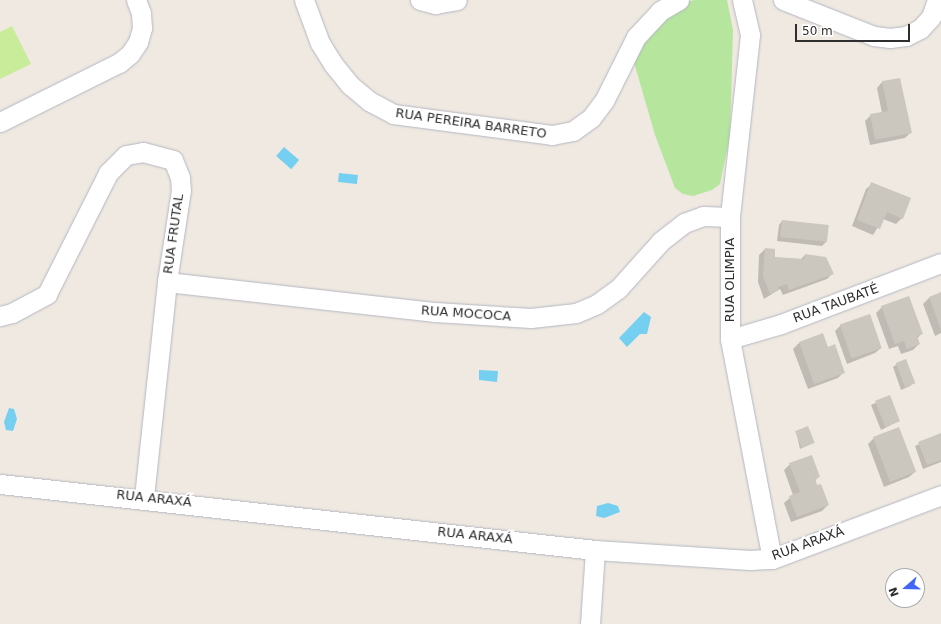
<!DOCTYPE html>
<meta charset="utf-8">
<style>
body{margin:0}
#map{position:relative;width:941px;height:624px;overflow:hidden;background:#efe9e1;font-family:"DejaVu Sans",sans-serif}
div>[style]{position:absolute}
[style*='--x']{left:calc(var(--x)*1px);top:calc(var(--y)*1px);width:calc(var(--w)*1px);rotate:calc(var(--a)*1deg)}
.green>*{inset:0;background:#b6e59e}
.pitch>*{inset:0;background:#c9ec9a}
.water>*{inset:0;background:#75cff0;transform-origin:0 0}
.shadow>*{inset:0;background:#0003}
.building>*{inset:0;background:#cbc7bf;transform-origin:0 0}
.roads{filter:drop-shadow(0 0 1px #b4b7c1) drop-shadow(0 0 1px #b4b7c1)}
.minor>*{height:19px;margin:-9.5px;padding:0 9.5px;transform-origin:9.5px;border-radius:9.5px;background:#fff}
span{translate:-50% -50%;white-space:nowrap;text-align:center;line-height:1.15;-webkit-text-stroke:4px #fff;paint-order:stroke}
.street-label{font-size:13px;color:#2e2e2e}
.north{position:absolute;left:885px;top:568px;width:40px;height:40px;box-sizing:border-box;background:#fff;border:1px solid #ababab;border-radius:50%;rotate:250deg;font-size:11px;font-weight:700;line-height:16px;text-align:center;color:#2e2e2e}
.north::after{content:'';display:block;margin:auto;width:14px;height:18px;background:#4264fb;clip-path:polygon(50% 0,100% 100%,50% 72%,0 100%)}
.scale{position:absolute;left:795px;top:24px;width:115px;height:18px;box-sizing:border-box;border:2px solid #2e2e2e;border-top:0;padding-left:5px;font-size:12px;line-height:14px;white-space:nowrap;color:#2e2e2e;-webkit-text-stroke:3px #fff;paint-order:stroke}
</style>
<div id="map">
<div class="green">
<i style="clip-path:polygon(694px 0,727px 0,733px 30px,730px 137px,722px 174px,720px 184px,712px 190px,693px 196px,683px 194px,675px 188px,655px 135px,633px 59px,648px 30px,685px 3px)"></i>
</div>
<div class="pitch">
<i style="clip-path:polygon(12px 26px,31px 64px,0 79px,0 32px)"></i>
</div>
<div class="water">
<i style="left:284px;top:147px;width:20px;height:12px;rotate:41deg"></i>
<i style="left:339px;top:173px;width:19px;height:9px;rotate:6deg"></i>
<i style="clip-path:polygon(644px 312px,651px 317px,647px 334px,640px 334px,627px 347px,619px 338px)"></i>
<i style="clip-path:polygon(479px 370px,498px 371px,497px 382px,479px 380px)"></i>
<i style="clip-path:polygon(9px 408px,14px 409px,17px 419px,13px 431px,6px 430px,4px 422px)"></i>
<i style="clip-path:polygon(608px 503px,618px 506px,620px 512px,604px 518px,596px 516px,597px 506px)"></i>
</div>
<div class="shadow">
<i style="clip-path:polygon(882px 82px,911px 132px,905px 138px,870px 145px,865px 121px,871px 115px,882px 113px,877px 88px)"></i>
<i style="clip-path:polygon(872px 184px,902px 218px,896px 224px,883px 219px,873px 235px,852px 226px,866px 189px)"></i>
<i style="clip-path:polygon(782px 221px,828px 226px,826px 242px,822px 246px,777px 241px,779px 225px)"></i>
<i style="clip-path:polygon(765px 249px,774px 258px,801px 259px,805px 255px,833px 273px,827px 279px,783px 295px,780px 289px,764px 299px,758px 282px,759px 255px)"></i>
<i style="clip-path:polygon(941px 293px,941px 333px,935px 336px,923px 304px,929px 298px)"></i>
<i style="clip-path:polygon(882px 307px,922px 333px,917px 339px,919px 344px,913px 350px,901px 354px,898px 346px,889px 349px,876px 313px)"></i>
<i style="clip-path:polygon(841px 325px,881px 348px,875px 353px,847px 364px,835px 331px)"></i>
<i style="clip-path:polygon(799px 343px,827px 348px,844px 372px,838px 378px,808px 389px,793px 349px)"></i>
<i style="clip-path:polygon(897px 364px,914px 382px,910px 386px,901px 390px,893px 367px)"></i>
<i style="clip-path:polygon(890px 396px,899px 421px,881px 430px,871px 405px)"></i>
<i style="clip-path:polygon(796px 431px,813px 443px,800px 449px)"></i>
<i style="clip-path:polygon(941px 434px,941px 462px,923px 469px,915px 446px)"></i>
<i style="clip-path:polygon(874px 438px,915px 472px,909px 477px,884px 487px,868px 444px)"></i>
<i style="clip-path:polygon(790px 464px,819px 476px,815px 481px,828px 505px,822px 511px,791px 522px,784px 503px,793px 495px,784px 470px)"></i>
</div>
<div class="building">
<i style="clip-path:polygon(900px 78px,912px 133px,875px 140px,870px 114px,888px 111px,882px 81px)"></i>
<i style="clip-path:polygon(871px 182px,911px 198px,903px 219px,887px 212px,880px 229px,857px 220px)"></i>
<i style="left:782px;top:220px;width:47px;height:17px;rotate:6deg"></i>
<i style="clip-path:polygon(765px 248px,775px 249px,775px 257px,804px 259px,805px 254px,826px 257px,834px 274px,789px 290px,787px 284px,778px 287px,779px 290px,770px 294px,763px 276px)"></i>
<i style="clip-path:polygon(941px 292px,941px 330px,929px 297px)"></i>
<i style="clip-path:polygon(909px 296px,923px 334px,917px 336px,920px 344px,907px 349px,904px 341px,895px 344px,881px 306px)"></i>
<i style="left:870px;top:314px;width:36px;height:32px;rotate:71deg"></i>
<i style="clip-path:polygon(823px 333px,828px 347px,835px 344px,845px 373px,814px 384px,799px 342px)"></i>
<i style="left:906px;top:359px;width:26px;height:11px;rotate:69deg"></i>
<i style="left:890px;top:395px;width:28px;height:16px;rotate:69deg"></i>
<i style="left:808px;top:426px;width:18px;height:14px;rotate:68deg"></i>
<i style="left:899px;top:427px;width:48px;height:28px;rotate:69deg"></i>
<i style="clip-path:polygon(941px 433px,941px 460px,927px 465px,918px 442px)"></i>
<i style="clip-path:polygon(812px 455px,820px 477px,815px 479px,817px 485px,821px 484px,829px 505px,797px 517px,789px 496px,800px 492px,789px 463px)"></i>
</div>
<div class="roads">
<div class="minor">
<i style="--x:304;--y:0;--w:46;--a:69.6"></i>
<i style="--x:320;--y:43;--w:25;--a:58"></i>
<i style="--x:333;--y:64;--w:27;--a:51"></i>
<i style="--x:350;--y:85;--w:25;--a:40"></i>
<i style="--x:369;--y:101;--w:27;--a:28"></i>
<i style="--x:393;--y:114;--w:160;--a:7.5"></i>
<i style="--x:552;--y:135;--w:21;--a:-11"></i>
<i style="--x:573;--y:131;--w:22;--a:-36"></i>
<i style="--x:591;--y:118;--w:21;--a:-53"></i>
<i style="--x:604;--y:101;--w:72;--a:-63.4"></i>
<i style="--x:636;--y:37;--w:35;--a:-47"></i>
<i style="--x:660;--y:11;--w:22;--a:-30"></i>
<i style="--x:420;--y:0;--w:16;--a:15"></i>
<i style="--x:435;--y:4;--w:22;--a:-10"></i>
<i style="--x:742;--y:0;--w:36;--a:77"></i>
<i style="--x:750;--y:35;--w:183;--a:96.3"></i>
<i style="--x:730;--y:217;--w:122;--a:90"></i>
<i style="--x:730;--y:339;--w:224;--a:79.2"></i>
<i style="--x:783;--y:0;--w:98;--a:21.6"></i>
<i style="--x:874;--y:36;--w:16;--a:7"></i>
<i style="--x:890;--y:38;--w:16;--a:-7"></i>
<i style="--x:906;--y:36;--w:16;--a:-27"></i>
<i style="--x:920;--y:29;--w:16;--a:-47"></i>
<i style="--x:931;--y:17;--w:18;--a:-71"></i>
<i style="--x:0;--y:122;--w:133;--a:-26.4"></i>
<i style="--x:119;--y:63;--w:14;--a:-39"></i>
<i style="--x:130;--y:54;--w:14;--a:-56"></i>
<i style="--x:138;--y:42;--w:15;--a:-74"></i>
<i style="--x:142;--y:28;--w:15;--a:-94"></i>
<i style="--x:141;--y:13;--w:14;--a:-111"></i>
<i style="--x:167;--y:282;--w:270;--a:6.4"></i>
<i style="--x:435;--y:312;--w:96;--a:3.6"></i>
<i style="--x:531;--y:318;--w:45;--a:-6.3"></i>
<i style="--x:576;--y:313;--w:23;--a:-23"></i>
<i style="--x:597;--y:304;--w:26;--a:-36"></i>
<i style="--x:618;--y:289;--w:64;--a:-48.1"></i>
<i style="--x:661;--y:241;--w:29;--a:-38"></i>
<i style="--x:684;--y:223;--w:20;--a:-20"></i>
<i style="--x:703;--y:216;--w:27;--a:2"></i>
<i style="--x:0;--y:316;--w:12;--a:-14"></i>
<i style="--x:12;--y:313;--w:40;--a:-28"></i>
<i style="--x:47;--y:294;--w:136;--a:-63.2"></i>
<i style="--x:108;--y:173;--w:25;--a:-45"></i>
<i style="--x:126;--y:155;--w:17;--a:-10"></i>
<i style="--x:143;--y:152;--w:31;--a:15"></i>
<i style="--x:173;--y:160;--w:18;--a:68"></i>
<i style="--x:180;--y:177;--w:13;--a:86"></i>
<i style="--x:181;--y:190;--w:93;--a:98.7"></i>
<i style="--x:167;--y:282;--w:217;--a:96.1"></i>
<i style="--x:730;--y:339;--w:53;--a:-16.4"></i>
<i style="--x:781;--y:324;--w:171;--a:-20.9"></i>
<i style="--x:0;--y:484;--w:599;--a:6.33"></i>
<i style="--x:595;--y:550;--w:155;--a:3.7"></i>
<i style="--x:750;--y:560;--w:22;--a:-3"></i>
<i style="--x:772;--y:559;--w:181;--a:-20.7"></i>
<i style="--x:590;--y:624;--w:74;--a:-86.1"></i>
</div>
</div>
<div class="street-label">
<span style="left:471px;top:124px;rotate:8deg">RUA PEREIRA BARRETO</span>
<span style="left:174px;top:234px;rotate:-82deg">RUA FRUTAL</span>
<span style="left:730px;top:280px;rotate:-90deg">RUA OLIMPIA</span>
<span style="left:836px;top:304px;rotate:-20deg">RUA TAUBATÉ</span>
<span style="left:466px;top:314px;rotate:4deg">RUA MOCOCA</span>
<span style="left:154px;top:499px;rotate:6deg">RUA ARAXÁ</span>
<span style="left:475px;top:536px;rotate:6deg">RUA ARAXÁ</span>
<span style="left:808px;top:544px;rotate:-20deg">RUA ARAXÁ</span>
</div>
<div class="north">N</div>
<div class="scale">50 m</div>
</div>
